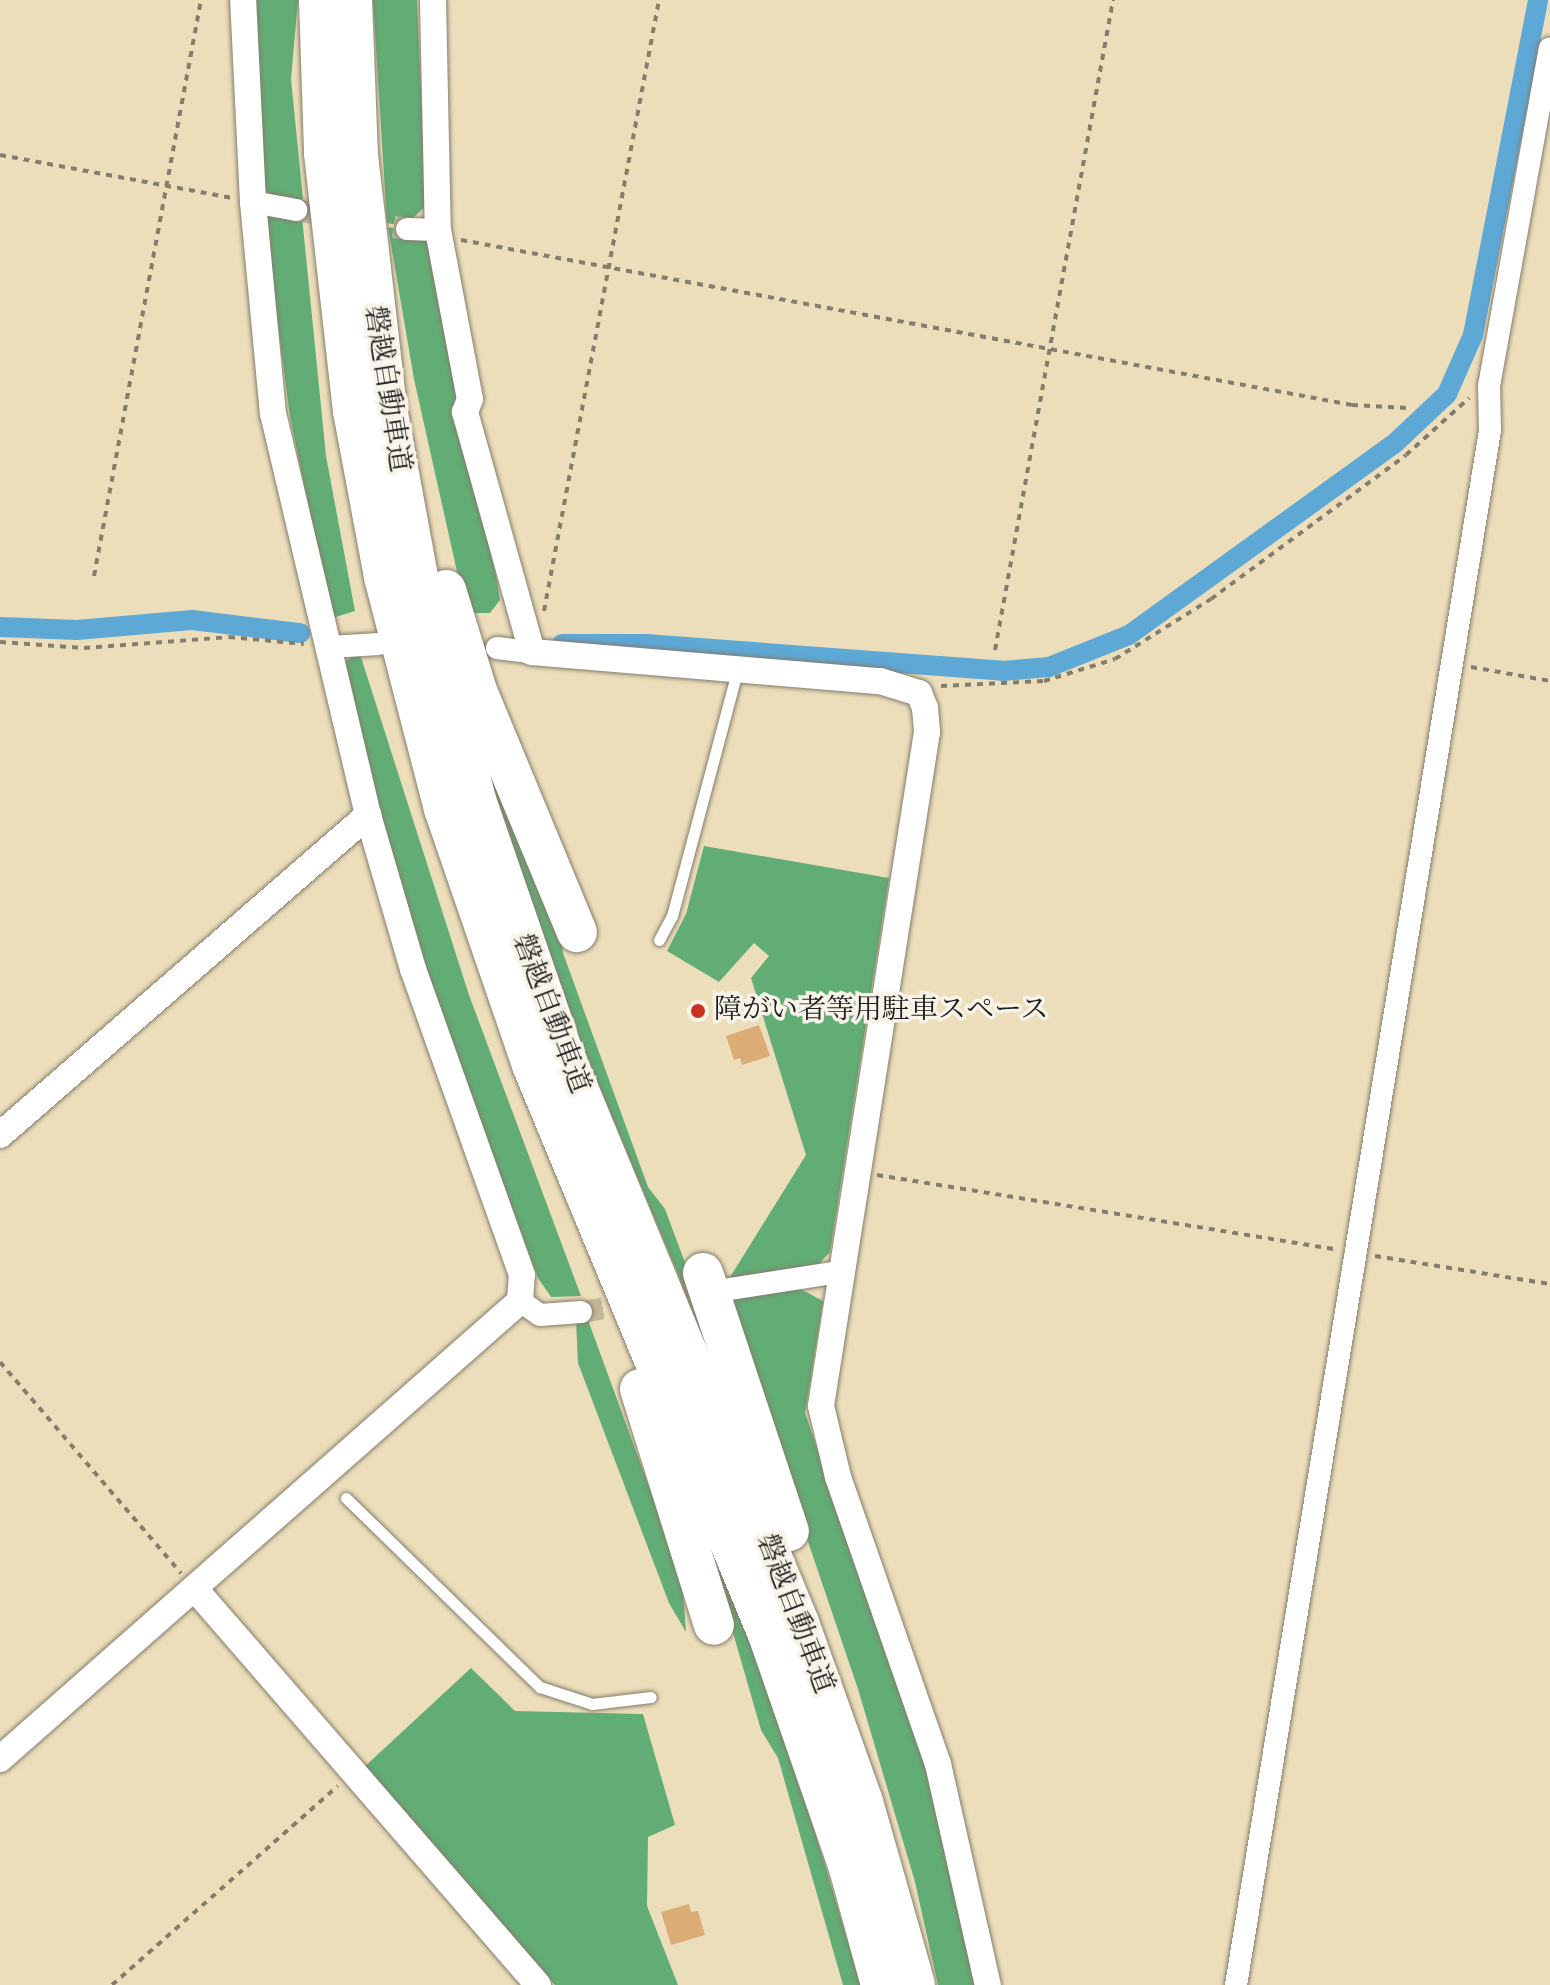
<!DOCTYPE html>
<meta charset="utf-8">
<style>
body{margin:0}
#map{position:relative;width:1550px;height:1985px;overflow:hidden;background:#eddebb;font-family:"Sorts Mill Goudy","Noto Serif JP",serif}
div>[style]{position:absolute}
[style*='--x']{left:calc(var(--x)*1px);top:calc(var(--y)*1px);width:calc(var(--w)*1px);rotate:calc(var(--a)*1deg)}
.forest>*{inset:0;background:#62ad76}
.canal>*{height:20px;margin:-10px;padding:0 10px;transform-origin:10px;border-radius:10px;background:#5ea8d6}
.building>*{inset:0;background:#dcac76}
.minor-tunnel>*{height:22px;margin-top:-11px;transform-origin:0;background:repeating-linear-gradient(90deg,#c3b79b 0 22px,transparent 0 33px)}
.path>*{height:4px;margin-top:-2px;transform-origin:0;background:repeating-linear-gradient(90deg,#847d6c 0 6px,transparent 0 12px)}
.roads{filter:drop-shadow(0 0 2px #847d6c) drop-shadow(0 0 2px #847d6c)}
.service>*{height:11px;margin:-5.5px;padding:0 5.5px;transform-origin:5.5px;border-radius:5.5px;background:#fff}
.minor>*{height:22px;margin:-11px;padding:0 11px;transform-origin:11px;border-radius:11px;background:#fff}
.tertiary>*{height:26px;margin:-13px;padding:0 13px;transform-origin:13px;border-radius:13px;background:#fff}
.motorway>*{height:40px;margin:-20px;padding:0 20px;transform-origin:20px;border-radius:20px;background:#fff}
.dots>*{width:22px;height:22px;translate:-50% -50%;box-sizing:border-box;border:4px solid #f7f3e8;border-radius:50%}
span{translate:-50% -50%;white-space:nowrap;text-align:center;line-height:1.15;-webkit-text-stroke:7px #f7f3e8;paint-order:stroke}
.street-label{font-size:28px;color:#1c1c1c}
.poi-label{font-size:28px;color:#1c1c1c}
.left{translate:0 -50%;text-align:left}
</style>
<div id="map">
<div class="forest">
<i style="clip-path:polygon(253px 0,298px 0,291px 79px,303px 199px,294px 202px,271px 197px,264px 187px)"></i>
<i style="clip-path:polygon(373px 0,417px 0,426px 206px,404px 226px,387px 223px)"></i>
<i style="clip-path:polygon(270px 214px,302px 217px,326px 456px,355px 611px,332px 618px,290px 417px,265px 224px)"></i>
<i style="clip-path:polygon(388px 227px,421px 235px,430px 245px,497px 581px,500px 600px,490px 613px,468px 613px,460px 585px,414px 379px)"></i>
<i style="clip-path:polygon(359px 651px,469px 995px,581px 1296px,551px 1297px,538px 1278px,434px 998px,346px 726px,341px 665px)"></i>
<i style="clip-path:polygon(478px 734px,559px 916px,563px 953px,648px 1187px,665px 1209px,696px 1292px,686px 1293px,586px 1055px,512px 849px)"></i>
<i style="clip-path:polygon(704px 846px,889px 878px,830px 1252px,818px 1265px,727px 1282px,806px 1155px,751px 978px,769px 956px,754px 943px,719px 982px,667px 951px,686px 914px)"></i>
<i style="clip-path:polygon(797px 1287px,823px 1301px,805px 1413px,931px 1784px,978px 1985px,938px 1985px,915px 1882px,858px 1689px,726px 1300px)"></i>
<i style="clip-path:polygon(588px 1320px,682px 1577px,686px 1632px,669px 1603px,578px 1363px,576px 1321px)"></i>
<i style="clip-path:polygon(722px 1570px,790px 1749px,861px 1985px,843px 1985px,778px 1758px,761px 1730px,717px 1577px)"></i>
<i style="clip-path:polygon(471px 1668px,515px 1711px,643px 1714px,675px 1825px,648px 1837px,647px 1906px,678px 1985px,555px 1985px,361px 1770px)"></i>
</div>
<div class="canal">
<i style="--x:0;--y:627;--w:77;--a:2.2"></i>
<i style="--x:77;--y:630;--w:115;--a:-5"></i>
<i style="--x:192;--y:620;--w:109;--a:6.9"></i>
<i style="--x:562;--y:644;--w:84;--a:0"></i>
<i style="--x:646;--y:644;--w:358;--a:4.3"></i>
<i style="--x:1003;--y:671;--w:46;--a:-5"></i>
<i style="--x:1049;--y:667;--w:86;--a:-21.8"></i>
<i style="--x:1129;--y:635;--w:327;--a:-35.8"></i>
<i style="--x:1394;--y:444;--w:73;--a:-43.3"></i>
<i style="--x:1447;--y:394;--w:64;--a:-66.2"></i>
<i style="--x:1473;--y:335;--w:341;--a:-79"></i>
</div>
<div class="building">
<i style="clip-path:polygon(759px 1025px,770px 1056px,742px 1065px,740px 1058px,734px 1060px,726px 1036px)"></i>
<i style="clip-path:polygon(689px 1904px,691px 1912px,698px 1911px,705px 1935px,671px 1945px,661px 1912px)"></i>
</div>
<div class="minor-tunnel">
<i style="--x:296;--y:210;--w:113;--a:9.7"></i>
<i style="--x:581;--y:1312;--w:140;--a:-9.1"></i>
</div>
<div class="path">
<i style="--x:0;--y:155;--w:235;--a:10.5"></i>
<i style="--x:461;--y:240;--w:906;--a:10.49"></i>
<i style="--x:1352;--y:405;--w:55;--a:3.1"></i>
<i style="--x:94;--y:576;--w:586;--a:-79.48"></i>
<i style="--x:544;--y:611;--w:622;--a:-79.34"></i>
<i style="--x:0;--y:642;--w:84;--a:4.1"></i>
<i style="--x:84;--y:648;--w:145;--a:-4.3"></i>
<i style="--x:229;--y:637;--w:75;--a:5.3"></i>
<i style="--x:995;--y:650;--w:661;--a:-79.71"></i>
<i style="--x:1471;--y:667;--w:80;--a:10"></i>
<i style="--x:941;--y:686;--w:103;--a:-2.8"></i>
<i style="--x:1044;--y:681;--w:74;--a:-17.2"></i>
<i style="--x:1115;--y:659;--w:113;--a:-32"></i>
<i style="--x:1211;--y:599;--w:242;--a:-36.4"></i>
<i style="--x:1406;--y:455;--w:85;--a:-42.1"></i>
<i style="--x:877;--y:1175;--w:467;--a:9.2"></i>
<i style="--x:1375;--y:1256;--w:177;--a:9.1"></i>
<i style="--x:0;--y:1362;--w:278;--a:49.4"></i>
<i style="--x:112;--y:1985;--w:301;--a:-41.4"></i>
</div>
<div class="roads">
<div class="service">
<i style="--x:659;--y:940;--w:27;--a:-62"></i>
<i style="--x:672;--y:916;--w:253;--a:-75.1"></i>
<i style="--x:346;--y:1498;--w:271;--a:44.3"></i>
<i style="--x:540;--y:1687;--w:55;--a:18.1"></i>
<i style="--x:592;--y:1704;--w:59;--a:-6.8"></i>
</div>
<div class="minor">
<i style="--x:253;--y:202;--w:44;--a:10.5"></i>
<i style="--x:407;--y:229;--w:31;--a:2"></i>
<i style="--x:330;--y:647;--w:49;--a:-3.5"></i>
<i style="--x:497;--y:648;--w:35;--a:7"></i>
<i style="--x:724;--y:1290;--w:116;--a:-8.9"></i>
<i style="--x:520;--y:1301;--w:24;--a:35"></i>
<i style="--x:540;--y:1315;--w:41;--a:-4.2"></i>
<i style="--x:1236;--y:1985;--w:1576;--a:-80.72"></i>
<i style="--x:1490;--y:430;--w:44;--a:-91.3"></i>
<i style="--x:1489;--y:386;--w:343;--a:-79.8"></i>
</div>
<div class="tertiary">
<i style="--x:433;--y:0;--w:230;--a:88.8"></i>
<i style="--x:438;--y:230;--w:172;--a:79.3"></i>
<i style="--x:470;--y:399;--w:14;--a:111"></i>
<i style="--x:465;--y:412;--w:249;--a:74.4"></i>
<i style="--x:532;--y:652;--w:349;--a:4.8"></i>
<i style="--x:880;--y:681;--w:41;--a:17.1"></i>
<i style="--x:919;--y:693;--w:16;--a:68"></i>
<i style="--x:925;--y:708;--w:24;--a:85"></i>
<i style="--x:927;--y:732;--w:682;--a:98.94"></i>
<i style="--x:821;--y:1406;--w:73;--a:76.5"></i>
<i style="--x:838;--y:1477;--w:304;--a:70.8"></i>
<i style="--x:938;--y:1764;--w:227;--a:77.3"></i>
<i style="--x:0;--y:1135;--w:488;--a:-41"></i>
<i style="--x:195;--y:1589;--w:524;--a:49.1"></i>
<i style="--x:0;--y:1759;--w:693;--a:-41.37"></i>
<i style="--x:520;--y:1301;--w:26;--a:-86"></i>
<i style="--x:522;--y:1275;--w:325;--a:-109.6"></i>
<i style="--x:413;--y:969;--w:160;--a:-106.3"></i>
<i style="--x:368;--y:815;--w:412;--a:-103.3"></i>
<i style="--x:273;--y:414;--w:213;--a:-95.4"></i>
<i style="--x:253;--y:202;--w:202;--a:-92.8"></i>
</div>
<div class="motorway">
<i style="--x:319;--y:0;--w:153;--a:88.1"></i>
<i style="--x:324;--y:153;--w:260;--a:83.6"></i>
<i style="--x:353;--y:411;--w:169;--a:79.4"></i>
<i style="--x:384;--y:577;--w:240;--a:75.5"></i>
<i style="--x:444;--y:809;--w:271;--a:71"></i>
<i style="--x:532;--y:1065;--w:619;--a:67.49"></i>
<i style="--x:769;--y:1637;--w:244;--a:70.9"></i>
<i style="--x:849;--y:1868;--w:121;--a:74.7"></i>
<i style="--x:352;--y:0;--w:155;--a:87.8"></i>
<i style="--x:358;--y:155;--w:255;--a:83.5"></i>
<i style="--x:387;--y:408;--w:172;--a:79.6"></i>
<i style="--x:418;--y:577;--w:230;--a:75.4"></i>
<i style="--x:476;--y:800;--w:267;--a:71"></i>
<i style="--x:563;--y:1052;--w:618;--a:67.54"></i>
<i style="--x:799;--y:1623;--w:190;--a:70.3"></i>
<i style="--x:863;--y:1802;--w:190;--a:74.1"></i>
<i style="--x:446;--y:590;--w:106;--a:72.9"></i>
<i style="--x:477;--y:691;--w:261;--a:67.5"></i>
<i style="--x:703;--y:1273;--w:272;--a:71.6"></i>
<i style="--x:640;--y:1389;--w:247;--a:72.6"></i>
</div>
</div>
<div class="dots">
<i style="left:698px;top:1011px;background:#c8321e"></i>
</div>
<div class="street-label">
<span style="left:386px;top:389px;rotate:81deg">磐越自動車道</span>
<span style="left:550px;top:1014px;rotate:69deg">磐越自動車道</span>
<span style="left:794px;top:1614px;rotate:69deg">磐越自動車道</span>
</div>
<div class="poi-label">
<span class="left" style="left:714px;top:1011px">障がい者等用駐車スペース</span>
</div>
</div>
